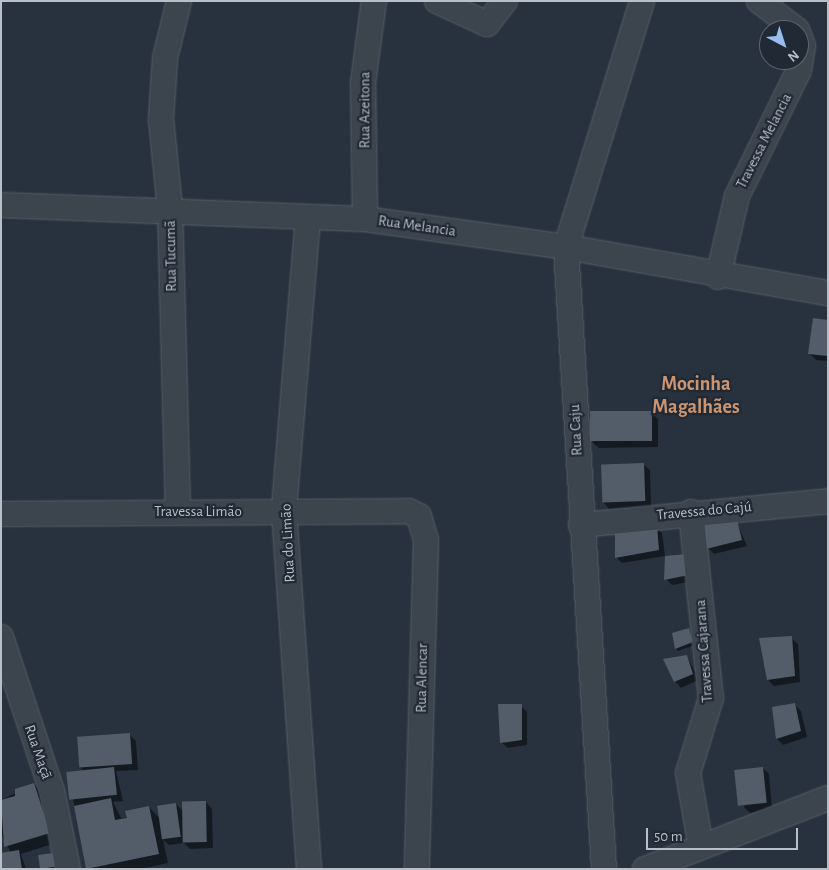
<!DOCTYPE html>
<meta charset="utf-8">
<style>
body{margin:0}
#map{position:relative;width:829px;height:870px;overflow:hidden;background:#28323e;font-family:"Alegreya Sans",sans-serif}
div>[style]{position:absolute}
[style*='--x']{left:calc(var(--x)*1px);top:calc(var(--y)*1px);width:calc(var(--w)*1px);rotate:calc(var(--a)*1deg)}
.shadow>*{inset:0;background:#0007}
.building>*{inset:0;background:#525d69;transform-origin:0 0}
.roads{filter:drop-shadow(0 0 1px #575f69) drop-shadow(0 0 1px #575f69)}
.minor>*{height:24px;margin:-12px;padding:0 12px;transform-origin:12px;border-radius:12px;background:#3c444e}
span{translate:-50% -50%;white-space:nowrap;text-align:center;line-height:1.15;-webkit-text-stroke:4.5px #212934;paint-order:stroke}
.street-label{font-size:15px;color:#b9bfc9}
.district-label{font-size:20px;color:#cb9572;font-weight:700}
.frame{position:absolute;inset:0;border:2px solid #b9bfc9;pointer-events:none}
.north{position:absolute;left:759px;top:20px;width:50px;height:50px;box-sizing:border-box;background:#212934;border:1px solid #5e6570;border-radius:50%;rotate:140deg;font-size:14px;font-weight:700;line-height:20px;text-align:center;color:#b9bfc9}
.north::after{content:'';display:block;margin:auto;width:18px;height:22px;background:#99bdee;clip-path:polygon(50% 0,100% 100%,50% 72%,0 100%)}
.scale{position:absolute;left:646px;top:828px;width:152px;height:22px;box-sizing:border-box;border:2px solid #b9bfc9;border-top:0;padding-left:6px;font-size:15px;line-height:18px;white-space:nowrap;color:#b9bfc9;-webkit-text-stroke:4px #212934;paint-order:stroke}
</style>
<div id="map">
<div class="shadow">
<i style="clip-path:polygon(828px 321px,828px 361px,816px 360px,809px 353px)"></i>
<i style="clip-path:polygon(651px 413px,658px 419px,658px 447px,599px 448px,592px 442px)"></i>
<i style="clip-path:polygon(643px 464px,650px 470px,651px 507px,609px 509px,603px 502px)"></i>
<i style="clip-path:polygon(736px 521px,747px 546px,714px 554px,708px 548px)"></i>
<i style="clip-path:polygon(656px 527px,662px 533px,665px 556px,622px 563px,616px 557px)"></i>
<i style="clip-path:polygon(691px 562px,694px 581px,672px 585px,666px 579px)"></i>
<i style="clip-path:polygon(689px 629px,695px 645px,678px 651px,676px 649px)"></i>
<i style="clip-path:polygon(791px 638px,798px 644px,800px 682px,774px 686px,768px 680px)"></i>
<i style="clip-path:polygon(687px 656px,699px 680px,681px 688px,675px 681px)"></i>
<i style="clip-path:polygon(795px 705px,801px 711px,807px 737px,783px 745px,777px 739px,773px 708px)"></i>
<i style="clip-path:polygon(521px 706px,527px 712px,527px 745px,508px 748px,501px 742px)"></i>
<i style="clip-path:polygon(130px 735px,136px 741px,138px 770px,116px 771px,123px 801px,113px 802px,122px 820px,149px 807px,160px 819px,176px 804px,183px 811px,206px 802px,212px 809px,213px 848px,190px 849px,184px 843px,169px 845px,163px 839px,168px 863px,141px 869px,87px 868px,68px 774px,85px 772px,80px 767px)"></i>
<i style="clip-path:polygon(763px 768px,769px 774px,772px 809px,750px 813px,744px 807px)"></i>
<i style="clip-path:polygon(34px 784px,44px 794px,59px 842px,21px 854px,26px 869px,1px 869px,11px 853px,1px 834px,1px 800px)"></i>
<i style="clip-path:polygon(52px 854px,57px 869px,41px 869px)"></i>
</div>
<div class="building">
<i style="clip-path:polygon(813px 318px,828px 320px,828px 356px,808px 354px)"></i>
<i style="left:652px;top:411px;width:30px;height:62px;rotate:90deg"></i>
<i style="left:644px;top:463px;width:38px;height:43px;rotate:88deg"></i>
<i style="clip-path:polygon(737px 520px,742px 540px,706px 549px,705px 522px)"></i>
<i style="clip-path:polygon(657px 526px,659px 550px,615px 558px,615px 532px)"></i>
<i style="clip-path:polygon(686px 554px,689px 575px,664px 580px,665px 556px)"></i>
<i style="clip-path:polygon(689px 628px,693px 642px,675px 649px,672px 633px)"></i>
<i style="clip-path:polygon(792px 636px,795px 676px,767px 680px,759px 638px)"></i>
<i style="clip-path:polygon(687px 655px,693px 674px,674px 682px,663px 659px)"></i>
<i style="clip-path:polygon(795px 703px,801px 731px,776px 739px,772px 707px)"></i>
<i style="clip-path:polygon(498px 704px,522px 704px,522px 740px,500px 743px)"></i>
<i style="left:130px;top:733px;width:31px;height:53px;rotate:86deg"></i>
<i style="left:114px;top:767px;width:28px;height:48px;rotate:84deg"></i>
<i style="left:763px;top:767px;width:36px;height:29px;rotate:84deg"></i>
<i style="clip-path:polygon(34px 783px,50px 833px,4px 847px,1px 800px,15px 796px,15px 789px)"></i>
<i style="clip-path:polygon(111px 798px,115px 820px,127px 818px,125px 811px,149px 806px,159px 854px,86px 869px,74px 806px)"></i>
<i style="left:206px;top:801px;width:41px;height:24px;rotate:89deg"></i>
<i style="left:176px;top:803px;width:34px;height:19px;rotate:82deg"></i>
<i style="clip-path:polygon(19px 850px,22px 869px,1px 869px,1px 853px)"></i>
<i style="left:53px;top:853px;width:14px;height:15px;rotate:82deg"></i>
</div>
<div class="roads">
<div class="minor">
<i style="--x:437;--y:1;--w:55;--a:24.7"></i>
<i style="--x:487;--y:24;--w:29;--a:-52"></i>
<i style="--x:759;--y:1;--w:48;--a:37.3"></i>
<i style="--x:1;--y:205;--w:364;--a:2.2"></i>
<i style="--x:365;--y:219;--w:203;--a:7.9"></i>
<i style="--x:566;--y:247;--w:266;--a:10"></i>
<i style="--x:308;--y:217;--w:295;--a:94.7"></i>
<i style="--x:284;--y:511;--w:359;--a:86"></i>
<i style="--x:365;--y:219;--w:136;--a:-90.8"></i>
<i style="--x:363;--y:83;--w:83;--a:-82.4"></i>
<i style="--x:718;--y:277;--w:83;--a:-76.8"></i>
<i style="--x:737;--y:196;--w:140;--a:-63.8"></i>
<i style="--x:799;--y:70;--w:24;--a:-81"></i>
<i style="--x:803;--y:46;--w:12;--a:-110"></i>
<i style="--x:178;--y:512;--w:303;--a:-91.5"></i>
<i style="--x:170;--y:209;--w:90;--a:-95.7"></i>
<i style="--x:161;--y:119;--w:61;--a:-86.2"></i>
<i style="--x:165;--y:58;--w:59;--a:-76.2"></i>
<i style="--x:691;--y:512;--w:187;--a:83.9"></i>
<i style="--x:711;--y:698;--w:78;--a:107"></i>
<i style="--x:688;--y:773;--w:75;--a:80"></i>
<i style="--x:1;--y:514;--w:408;--a:-0.4"></i>
<i style="--x:409;--y:511;--w:11;--a:27"></i>
<i style="--x:419;--y:516;--w:25;--a:74"></i>
<i style="--x:426;--y:540;--w:329;--a:91.6"></i>
<i style="--x:581;--y:525;--w:248;--a:-5.5"></i>
<i style="--x:1;--y:637;--w:162;--a:71.7"></i>
<i style="--x:52;--y:791;--w:80;--a:78.4"></i>
<i style="--x:604;--y:869;--w:623;--a:-93.5"></i>
<i style="--x:566;--y:247;--w:257;--a:-72.8"></i>
<i style="--x:645;--y:869;--w:196;--a:-21.2"></i>
</div>
</div>
<div class="street-label">
<span style="left:365px;top:110px;rotate:-90deg">Rua Azeitona</span>
<span style="left:764px;top:141px;rotate:-63deg">Travessa Melancia</span>
<span style="left:417px;top:226px;rotate:8deg">Rua Melancia</span>
<span style="left:171px;top:256px;rotate:-91deg">Rua Tucumã</span>
<span style="left:576px;top:430px;rotate:-93deg">Rua Caju</span>
<span style="left:704px;top:511px;rotate:-5deg">Travessa do Cajú</span>
<span style="left:198px;top:512px">Travessa Limão</span>
<span style="left:288px;top:543px;rotate:-93deg">Rua do Limão</span>
<span style="left:704px;top:651px;rotate:-94deg">Travessa Cajarana</span>
<span style="left:422px;top:678px;rotate:-89deg">Rua Alencar</span>
<span style="left:38px;top:752px;rotate:71deg">Rua Maçã</span>
</div>
<div class="district-label">
<span style="left:696px;top:396px">Mocinha<br>Magalhães</span>
</div>
<div class="frame"></div>
<div class="north">N</div>
<div class="scale">50 m</div>
</div>
